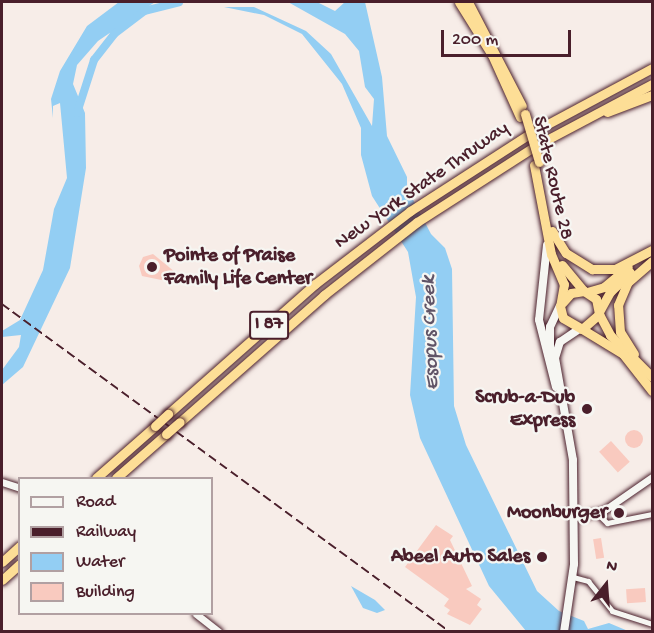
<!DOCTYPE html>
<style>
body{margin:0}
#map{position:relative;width:654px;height:633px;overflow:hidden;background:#f7ede8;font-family:"Gochi Hand",sans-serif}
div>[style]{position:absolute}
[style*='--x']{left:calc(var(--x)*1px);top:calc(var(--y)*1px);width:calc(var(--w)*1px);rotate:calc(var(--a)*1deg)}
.water>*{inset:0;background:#93cef3}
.river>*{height:8px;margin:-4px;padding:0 4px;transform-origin:4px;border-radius:4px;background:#93cef3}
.building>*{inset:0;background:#f9cabf;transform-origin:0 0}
.round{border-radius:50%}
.roads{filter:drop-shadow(0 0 2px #4a1f2b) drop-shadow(0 0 2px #4a1f2b)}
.minor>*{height:5px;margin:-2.5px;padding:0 2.5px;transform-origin:2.5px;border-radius:2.5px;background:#f6f6f2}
.tertiary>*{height:7px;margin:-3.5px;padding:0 3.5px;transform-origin:3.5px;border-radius:3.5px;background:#f6f6f2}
.secondary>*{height:8px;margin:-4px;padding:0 4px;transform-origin:4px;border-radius:4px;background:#f6f6f2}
.trunk>*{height:9px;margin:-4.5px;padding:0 4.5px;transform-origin:4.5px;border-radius:4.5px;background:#fdde96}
.motorway>*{height:9px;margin:-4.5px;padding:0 4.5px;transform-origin:4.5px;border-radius:4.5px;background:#fdde96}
.rail>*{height:1.5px;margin-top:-0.75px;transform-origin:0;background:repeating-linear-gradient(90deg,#4a1f2b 0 9px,transparent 0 13.5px)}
.bridges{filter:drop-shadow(0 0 2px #4a1f2b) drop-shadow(0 0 2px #4a1f2b)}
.trunk-bridge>*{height:9px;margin:-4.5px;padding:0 4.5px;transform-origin:4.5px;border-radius:4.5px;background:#fdde96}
.motorway-bridge>*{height:9px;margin:-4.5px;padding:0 4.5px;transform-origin:4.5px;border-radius:4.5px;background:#fdde96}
.dots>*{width:16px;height:16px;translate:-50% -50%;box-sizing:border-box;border:3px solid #f6f6f2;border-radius:50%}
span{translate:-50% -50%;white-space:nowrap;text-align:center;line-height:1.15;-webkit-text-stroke:4.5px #f6f6f2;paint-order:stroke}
.shield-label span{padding:2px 4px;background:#f6f6f2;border:2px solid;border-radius:4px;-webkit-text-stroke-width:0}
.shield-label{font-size:18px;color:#4a1f2b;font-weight:700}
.street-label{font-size:20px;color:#4a1f2b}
.poi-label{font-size:20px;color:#4a1f2b;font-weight:700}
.left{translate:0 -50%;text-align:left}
.right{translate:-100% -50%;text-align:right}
.water-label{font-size:21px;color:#605467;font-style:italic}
.frame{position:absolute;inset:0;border:3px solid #4a1f2b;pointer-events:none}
.legend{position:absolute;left:18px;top:477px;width:195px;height:138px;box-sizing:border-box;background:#f6f6f2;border:2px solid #b1a0a2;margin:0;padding:8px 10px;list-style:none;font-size:18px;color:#4a1f2b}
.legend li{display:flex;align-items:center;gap:12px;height:30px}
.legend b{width:30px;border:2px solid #b1a0a2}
.north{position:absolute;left:576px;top:555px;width:60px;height:60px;-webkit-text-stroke:4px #f6f6f2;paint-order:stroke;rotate:17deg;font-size:16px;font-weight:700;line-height:24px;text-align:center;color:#4a1f2b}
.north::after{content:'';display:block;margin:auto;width:21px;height:27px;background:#4a1f2b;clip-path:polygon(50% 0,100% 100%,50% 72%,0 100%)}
.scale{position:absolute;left:441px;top:30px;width:130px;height:27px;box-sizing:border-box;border:3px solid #4a1f2b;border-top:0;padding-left:8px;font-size:18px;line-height:21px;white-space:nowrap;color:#4a1f2b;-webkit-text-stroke:4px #f6f6f2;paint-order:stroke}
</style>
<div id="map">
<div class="water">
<i style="clip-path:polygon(119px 2px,155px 2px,98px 41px,77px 65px,73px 84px,85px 113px,86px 168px,70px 268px,23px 367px,2px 385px,2px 370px,19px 347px,21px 335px,2px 337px,2px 331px,20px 320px,43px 270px,54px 209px,67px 178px,60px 103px,53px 106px,53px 118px,51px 99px,60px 71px,87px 26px)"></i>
<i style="clip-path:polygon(288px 2px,317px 2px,335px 11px,345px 2px,365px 2px,382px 77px,387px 136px,407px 177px,407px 188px,431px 234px,445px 248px,452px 269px,454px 406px,466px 445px,537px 591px,559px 611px,584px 621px,588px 629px,609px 623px,628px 631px,526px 631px,489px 586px,420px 438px,410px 395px,416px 297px,408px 252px,372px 196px,361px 155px,361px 128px,342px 84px,302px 34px,264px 15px,224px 7px,254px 7px,306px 31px,331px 54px,372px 126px,374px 99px,365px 87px,359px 51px,345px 34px)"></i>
<i style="clip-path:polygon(351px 586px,375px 600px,385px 610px,377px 613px,363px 608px)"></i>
</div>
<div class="river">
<i style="--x:77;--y:113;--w:56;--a:-72.2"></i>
<i style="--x:94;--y:60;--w:33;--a:-52"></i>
<i style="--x:114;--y:34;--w:38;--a:-37"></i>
<i style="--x:144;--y:11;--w:36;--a:-14"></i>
</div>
<div class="building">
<i style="clip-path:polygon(153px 254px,175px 272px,171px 282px,142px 276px,139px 266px,143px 257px)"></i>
<i class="round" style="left:625px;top:430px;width:18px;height:18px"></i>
<i style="left:611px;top:441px;width:28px;height:16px;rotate:48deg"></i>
<i style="clip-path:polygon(436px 525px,453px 536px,450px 540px,472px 586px,466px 589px,481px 599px,477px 605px,482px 609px,470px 625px,447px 614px,450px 610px,444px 606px,449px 599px,405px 567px)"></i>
<i style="left:601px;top:538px;width:20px;height:8px;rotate:81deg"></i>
<i style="left:645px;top:588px;width:14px;height:19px;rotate:86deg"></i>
</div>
<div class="roads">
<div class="minor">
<i style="--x:598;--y:514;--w:13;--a:45"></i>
<i style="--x:607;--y:523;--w:46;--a:-11.3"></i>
<i style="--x:573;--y:577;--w:16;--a:15"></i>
<i style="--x:588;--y:581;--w:38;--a:51"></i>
<i style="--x:612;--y:611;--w:42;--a:18"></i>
</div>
<div class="tertiary">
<i style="--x:2;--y:482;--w:19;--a:18"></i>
<i style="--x:575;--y:517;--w:29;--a:-12"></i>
<i style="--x:603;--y:511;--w:60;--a:-34.8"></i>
<i style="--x:196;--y:614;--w:29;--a:38"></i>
</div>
<div class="secondary">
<i style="--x:547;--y:245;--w:75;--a:96.1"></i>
<i style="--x:539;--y:320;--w:69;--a:75.8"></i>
<i style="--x:550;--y:355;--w:28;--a:-90"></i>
<i style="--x:550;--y:327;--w:23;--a:-65"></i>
<i style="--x:564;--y:632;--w:69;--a:-81.6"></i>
<i style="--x:574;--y:564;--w:104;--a:-90.6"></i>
<i style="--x:573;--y:460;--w:104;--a:-100"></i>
<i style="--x:555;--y:358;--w:17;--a:-73"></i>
<i style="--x:560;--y:342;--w:23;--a:-34"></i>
</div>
<div class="trunk">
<i style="--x:459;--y:2;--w:62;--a:58.1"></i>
<i style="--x:492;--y:55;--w:68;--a:65.7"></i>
<i style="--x:468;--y:2;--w:117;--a:62.6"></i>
<i style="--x:534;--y:165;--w:91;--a:79.2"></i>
<i style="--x:551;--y:254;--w:33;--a:67"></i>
<i style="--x:564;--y:284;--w:22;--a:100"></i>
<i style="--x:560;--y:306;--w:12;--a:76"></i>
<i style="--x:563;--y:318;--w:22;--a:30"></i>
<i style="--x:582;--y:329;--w:23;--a:-41"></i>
<i style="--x:599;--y:314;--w:15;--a:-101"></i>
<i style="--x:596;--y:299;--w:14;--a:-146"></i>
<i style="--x:584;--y:291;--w:13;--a:171"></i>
<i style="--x:571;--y:293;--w:13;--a:132"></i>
<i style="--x:562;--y:265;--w:34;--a:50"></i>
<i style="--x:599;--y:314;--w:24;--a:62"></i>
<i style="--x:610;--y:335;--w:59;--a:45"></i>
<i style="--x:582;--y:329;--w:48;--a:31.4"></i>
<i style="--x:623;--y:354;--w:47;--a:51.9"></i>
</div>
<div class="motorway">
<i style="--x:607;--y:112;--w:48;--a:-20.7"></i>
<i style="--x:552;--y:231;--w:26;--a:58"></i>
<i style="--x:566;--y:253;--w:31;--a:32"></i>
<i style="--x:592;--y:269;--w:23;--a:0"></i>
<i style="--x:615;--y:269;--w:42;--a:-27.2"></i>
<i style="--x:587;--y:292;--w:18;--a:-16"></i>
<i style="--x:604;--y:287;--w:31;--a:-40"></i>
<i style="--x:600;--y:310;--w:21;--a:-61"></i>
<i style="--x:610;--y:292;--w:28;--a:-44"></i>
<i style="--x:634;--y:354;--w:26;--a:-122"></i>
<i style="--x:620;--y:332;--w:27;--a:-94"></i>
<i style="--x:618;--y:305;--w:25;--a:-67"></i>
<i style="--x:628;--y:282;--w:32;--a:-41"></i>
<i style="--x:168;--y:414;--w:196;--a:-41.5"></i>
<i style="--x:315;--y:284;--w:120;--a:-37.5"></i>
<i style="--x:410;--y:211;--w:144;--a:-32.8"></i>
<i style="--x:531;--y:133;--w:137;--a:-28.2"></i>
<i style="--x:180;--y:422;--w:192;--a:-41.4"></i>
<i style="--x:324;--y:295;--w:118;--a:-38.1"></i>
<i style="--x:417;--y:222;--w:143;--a:-32.7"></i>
<i style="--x:537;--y:145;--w:130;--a:-27.9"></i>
<i style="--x:96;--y:478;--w:79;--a:-41.4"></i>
<i style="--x:116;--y:478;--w:67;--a:-41.3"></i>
<i style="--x:2;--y:562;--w:24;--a:-42"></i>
<i style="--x:2;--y:580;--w:24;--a:-42"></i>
</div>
</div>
<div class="rail">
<i style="--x:2;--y:304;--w:555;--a:36.21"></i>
</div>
<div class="bridges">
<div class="trunk-bridge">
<i style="--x:525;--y:114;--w:50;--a:73.7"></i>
</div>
<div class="motorway-bridge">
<i style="--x:155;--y:426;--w:18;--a:-43"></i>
<i style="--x:166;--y:434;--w:18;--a:-41"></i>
</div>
</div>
<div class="dots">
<i style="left:152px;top:267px;background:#4a1f2b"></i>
<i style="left:587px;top:409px;background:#4a1f2b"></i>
<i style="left:619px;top:513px;background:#4a1f2b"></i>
<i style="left:542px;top:557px;background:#4a1f2b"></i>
</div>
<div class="shield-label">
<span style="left:269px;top:325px">I 87</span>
</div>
<div class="street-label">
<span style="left:552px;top:178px;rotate:77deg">State Route 28</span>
<span style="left:422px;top:186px;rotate:-35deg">New York State Thruway</span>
</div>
<div class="poi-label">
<span class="left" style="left:164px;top:268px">Pointe of Praise<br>Family Life Center</span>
<span class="right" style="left:575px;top:410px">Scrub-a-Dub<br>Express</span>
<span class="right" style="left:607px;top:513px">Moonburger</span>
<span class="right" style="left:530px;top:557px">Abeel Auto Sales</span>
</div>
<div class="water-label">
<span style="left:432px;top:333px;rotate:-92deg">Esopus Creek</span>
</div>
<div class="frame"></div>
<ul class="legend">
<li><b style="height:8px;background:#f6f6f2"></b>Road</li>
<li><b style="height:8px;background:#4a1f2b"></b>Railway</li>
<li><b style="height:16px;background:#93cef3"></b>Water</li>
<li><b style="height:16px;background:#f9cabf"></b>Building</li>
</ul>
<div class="north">N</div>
<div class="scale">200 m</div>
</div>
